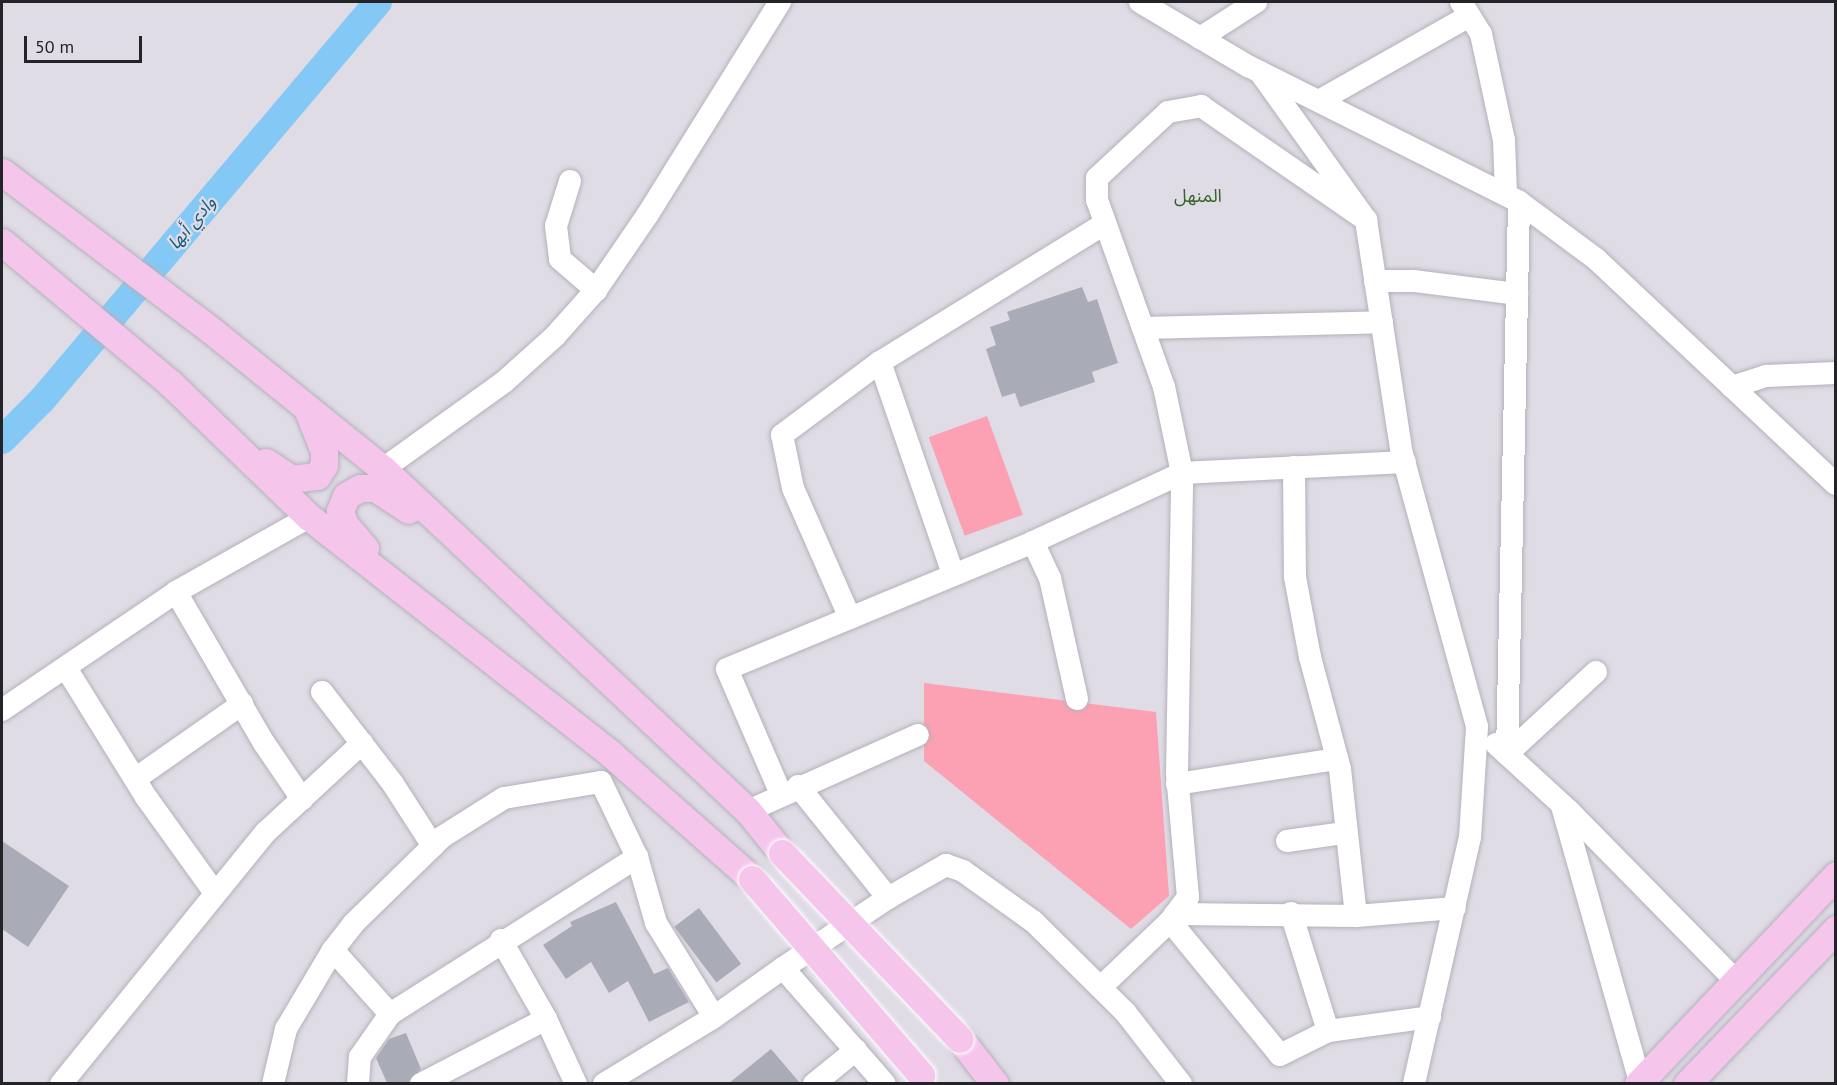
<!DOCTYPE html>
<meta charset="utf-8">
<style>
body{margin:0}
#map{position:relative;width:1837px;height:1085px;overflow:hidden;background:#e0dce6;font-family:"PT Sans","Noto Sans Arabic",sans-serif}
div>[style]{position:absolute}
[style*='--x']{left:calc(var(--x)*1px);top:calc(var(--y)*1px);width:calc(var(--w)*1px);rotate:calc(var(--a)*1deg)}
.green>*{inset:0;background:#fca1b3;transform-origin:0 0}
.river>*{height:28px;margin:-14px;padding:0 14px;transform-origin:14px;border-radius:14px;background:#84c9f6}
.building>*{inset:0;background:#a9acb6;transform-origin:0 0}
.roads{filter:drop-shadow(0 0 2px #b4b1bb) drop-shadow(0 0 2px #b4b1bb)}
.minor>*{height:22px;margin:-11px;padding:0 11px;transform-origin:11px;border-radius:11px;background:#fff}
.major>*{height:27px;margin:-13.5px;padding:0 13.5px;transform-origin:13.5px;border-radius:13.5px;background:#f5c5eb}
.bridges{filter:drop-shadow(0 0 2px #fff) drop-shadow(0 0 2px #fff)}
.major-bridge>*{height:27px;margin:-13.5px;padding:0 13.5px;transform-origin:13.5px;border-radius:13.5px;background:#f5c5eb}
span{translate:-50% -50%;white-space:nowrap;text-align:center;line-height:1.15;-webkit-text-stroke:4.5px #e0dce6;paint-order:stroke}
.neighbourhood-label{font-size:18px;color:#35652d}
.water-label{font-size:18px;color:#175c81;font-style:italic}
.frame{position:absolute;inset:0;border:3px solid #242327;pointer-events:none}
.scale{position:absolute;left:24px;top:36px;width:118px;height:27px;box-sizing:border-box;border:3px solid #242327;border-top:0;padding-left:8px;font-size:18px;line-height:21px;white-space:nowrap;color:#242327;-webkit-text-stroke:4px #e0dce6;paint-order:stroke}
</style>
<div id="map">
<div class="green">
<i style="left:987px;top:416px;width:105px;height:62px;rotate:70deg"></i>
<i style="clip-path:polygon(924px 683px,1156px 712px,1169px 896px,1131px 929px,924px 761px)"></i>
</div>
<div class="river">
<i style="--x:2;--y:440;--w:57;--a:-45"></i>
<i style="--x:42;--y:400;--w:521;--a:-49.83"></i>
</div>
<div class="building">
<i style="clip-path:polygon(1082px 287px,1088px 302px,1097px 299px,1118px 363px,1092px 372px,1095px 382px,1020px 407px,1015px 393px,1002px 397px,986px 349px,996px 345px,990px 327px,1010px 320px,1007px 312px)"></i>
<i style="clip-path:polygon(2px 841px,69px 886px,28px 947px,2px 929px)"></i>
<i style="clip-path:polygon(616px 902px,654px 974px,668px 968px,689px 1002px,649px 1022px,628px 981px,609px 993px,591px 962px,566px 979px,543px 945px,572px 926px,570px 922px)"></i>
<i style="left:699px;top:908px;width:70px;height:31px;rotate:53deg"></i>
<i style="clip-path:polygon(406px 1033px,421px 1069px,408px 1083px,387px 1083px,376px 1058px,389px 1039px)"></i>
<i style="clip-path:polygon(771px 1049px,800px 1083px,729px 1083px)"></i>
</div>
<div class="roads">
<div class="minor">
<i style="--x:1140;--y:2;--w:126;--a:30.7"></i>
<i style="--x:1248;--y:66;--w:303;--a:26.6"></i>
<i style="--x:1519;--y:202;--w:96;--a:36.5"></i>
<i style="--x:1596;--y:259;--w:329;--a:43.2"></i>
<i style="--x:1461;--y:2;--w:38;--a:58"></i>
<i style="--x:1481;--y:34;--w:108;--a:77.8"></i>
<i style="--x:1504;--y:140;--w:55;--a:87.9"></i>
<i style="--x:1200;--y:38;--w:67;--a:-32.7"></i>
<i style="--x:1260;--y:72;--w:182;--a:54.4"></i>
<i style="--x:1366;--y:220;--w:237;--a:81.3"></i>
<i style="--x:1402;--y:454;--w:283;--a:74.6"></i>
<i style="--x:1477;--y:727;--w:110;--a:93.6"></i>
<i style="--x:1470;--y:837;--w:253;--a:102.8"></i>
<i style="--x:1319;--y:101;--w:172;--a:-29.5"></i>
<i style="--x:570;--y:181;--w:47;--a:107.3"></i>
<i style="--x:556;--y:226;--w:33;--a:83"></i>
<i style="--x:560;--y:259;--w:48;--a:40.7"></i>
<i style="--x:1375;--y:281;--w:39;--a:0"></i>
<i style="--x:1414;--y:281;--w:104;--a:7.2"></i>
<i style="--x:1143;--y:328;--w:239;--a:-1.4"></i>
<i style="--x:880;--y:362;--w:224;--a:71"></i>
<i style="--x:1732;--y:387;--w:36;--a:-18"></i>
<i style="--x:1766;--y:376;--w:70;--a:-2.5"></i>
<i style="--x:1294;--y:467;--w:110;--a:89.5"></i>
<i style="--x:1295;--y:577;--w:81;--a:79.4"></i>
<i style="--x:1310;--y:657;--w:116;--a:75"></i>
<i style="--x:1340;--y:769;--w:148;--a:83.8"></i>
<i style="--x:383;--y:469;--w:149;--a:-35.7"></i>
<i style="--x:504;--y:382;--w:69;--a:-42"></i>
<i style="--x:555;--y:336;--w:62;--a:-48.3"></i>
<i style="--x:596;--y:290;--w:92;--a:-55.6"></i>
<i style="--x:648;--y:214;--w:250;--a:-58.1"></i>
<i style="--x:1033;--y:542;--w:40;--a:65"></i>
<i style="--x:1050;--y:578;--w:124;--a:77.4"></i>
<i style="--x:176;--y:592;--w:175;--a:59.8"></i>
<i style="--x:264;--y:743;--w:68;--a:55.8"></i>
<i style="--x:850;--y:618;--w:142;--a:-113.7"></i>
<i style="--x:793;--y:488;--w:54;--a:-101.7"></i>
<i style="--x:782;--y:435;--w:122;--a:-36.7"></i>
<i style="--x:880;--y:362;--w:263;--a:-31.6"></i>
<i style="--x:66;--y:668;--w:152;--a:58.2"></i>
<i style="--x:146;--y:797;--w:118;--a:54.3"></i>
<i style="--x:322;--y:692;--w:116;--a:52.3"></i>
<i style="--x:393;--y:784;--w:74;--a:57.2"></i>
<i style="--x:2;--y:710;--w:210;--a:-34.1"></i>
<i style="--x:176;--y:592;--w:153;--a:-29.4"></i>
<i style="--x:1496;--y:744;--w:99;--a:42.5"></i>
<i style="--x:1569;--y:811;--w:238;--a:45.5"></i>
<i style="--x:1507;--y:754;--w:552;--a:-88.75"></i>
<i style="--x:1507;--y:754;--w:121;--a:-42.7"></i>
<i style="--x:135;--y:779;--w:131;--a:-35"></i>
<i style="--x:1177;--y:784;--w:162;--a:-8.9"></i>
<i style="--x:798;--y:786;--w:144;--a:51.2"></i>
<i style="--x:888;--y:898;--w:67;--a:-29.6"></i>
<i style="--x:946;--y:865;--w:18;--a:19"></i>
<i style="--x:963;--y:871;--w:87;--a:35.7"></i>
<i style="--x:1034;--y:922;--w:128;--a:44.7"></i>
<i style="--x:1125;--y:1012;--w:91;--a:52.1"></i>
<i style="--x:781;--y:794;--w:136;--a:-113.4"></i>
<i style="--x:727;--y:669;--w:331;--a:-22.5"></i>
<i style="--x:1033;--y:542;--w:164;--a:-24.8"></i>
<i style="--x:1182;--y:473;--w:223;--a:-2.8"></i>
<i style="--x:1562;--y:806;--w:287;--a:74.2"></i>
<i style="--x:748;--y:811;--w:186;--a:-24.1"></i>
<i style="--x:1287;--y:841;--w:58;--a:-8"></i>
<i style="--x:1291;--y:913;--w:124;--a:72.6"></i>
<i style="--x:1175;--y:914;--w:181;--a:0.6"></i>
<i style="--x:1356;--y:916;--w:99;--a:-4.6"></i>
<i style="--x:1170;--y:921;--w:173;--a:50.6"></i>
<i style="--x:1280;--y:1055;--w:54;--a:-26.6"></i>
<i style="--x:1328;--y:1031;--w:103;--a:-7.8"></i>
<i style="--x:501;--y:940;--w:91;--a:60.3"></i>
<i style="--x:546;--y:1019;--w:72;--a:65.2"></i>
<i style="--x:333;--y:950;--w:86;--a:48.3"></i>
<i style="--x:783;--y:968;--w:126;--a:-33.7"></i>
<i style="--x:1101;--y:987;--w:95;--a:-43.7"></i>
<i style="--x:1170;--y:921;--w:30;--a:-53"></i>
<i style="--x:1188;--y:897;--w:123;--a:-95.1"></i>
<i style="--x:1177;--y:774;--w:301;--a:-89"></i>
<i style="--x:1182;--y:473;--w:88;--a:-101.8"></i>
<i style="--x:1164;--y:387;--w:199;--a:-109.7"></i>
<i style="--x:1097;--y:200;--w:22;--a:-90"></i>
<i style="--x:1097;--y:178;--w:97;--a:-42.9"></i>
<i style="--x:1168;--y:112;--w:34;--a:-10"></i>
<i style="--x:1201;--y:106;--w:201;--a:34.6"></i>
<i style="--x:61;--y:1084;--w:325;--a:-50.9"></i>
<i style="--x:266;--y:832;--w:131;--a:-42.8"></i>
<i style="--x:273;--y:1084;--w:57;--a:-76.7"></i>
<i style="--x:286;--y:1029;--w:92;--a:-59.3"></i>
<i style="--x:333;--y:950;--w:33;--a:-52"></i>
<i style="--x:353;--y:924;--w:124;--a:-44.3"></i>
<i style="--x:442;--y:837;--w:73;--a:-32.2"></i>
<i style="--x:504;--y:798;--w:98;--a:-9.4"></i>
<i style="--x:601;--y:782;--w:83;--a:64.4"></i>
<i style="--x:637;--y:857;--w:69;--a:73.9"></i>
<i style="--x:656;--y:923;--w:110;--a:58.3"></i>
<i style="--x:358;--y:1084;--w:27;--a:-86"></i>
<i style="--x:360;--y:1057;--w:52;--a:-55.1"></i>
<i style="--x:390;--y:1014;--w:293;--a:-32.4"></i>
<i style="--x:421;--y:1084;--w:141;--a:-27.5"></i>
<i style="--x:604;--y:1084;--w:129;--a:-31.3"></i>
<i style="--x:714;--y:1017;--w:85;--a:-35.4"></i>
<i style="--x:783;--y:968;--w:154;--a:48.7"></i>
<i style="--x:814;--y:1084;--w:54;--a:-39"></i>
</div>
<div class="major">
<i style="--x:2;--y:172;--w:263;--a:37.1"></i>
<i style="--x:212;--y:331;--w:220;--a:38.9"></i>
<i style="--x:383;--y:469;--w:500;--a:43.14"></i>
<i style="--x:748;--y:811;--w:54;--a:51"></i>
<i style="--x:2;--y:242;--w:219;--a:40"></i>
<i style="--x:170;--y:383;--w:193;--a:44"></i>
<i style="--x:309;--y:517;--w:385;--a:38.1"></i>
<i style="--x:612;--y:755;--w:187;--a:41.5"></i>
<i style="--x:266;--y:462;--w:30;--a:34"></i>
<i style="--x:291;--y:479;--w:26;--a:-7"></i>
<i style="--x:317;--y:476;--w:13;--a:-58"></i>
<i style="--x:324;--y:465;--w:14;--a:-90"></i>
<i style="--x:324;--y:451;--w:43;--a:-111.8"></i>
<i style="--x:365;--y:548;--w:30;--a:-131"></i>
<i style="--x:345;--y:525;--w:15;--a:-110"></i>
<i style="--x:340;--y:511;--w:16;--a:-68"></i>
<i style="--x:346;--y:496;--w:16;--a:-30"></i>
<i style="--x:360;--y:488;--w:15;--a:0"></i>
<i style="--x:375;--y:488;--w:40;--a:32.9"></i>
<i style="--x:960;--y:1039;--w:57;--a:52.1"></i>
<i style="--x:1638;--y:1084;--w:288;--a:-46.5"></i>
<i style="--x:1687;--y:1084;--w:215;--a:-46.1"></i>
</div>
</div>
<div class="bridges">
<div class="major-bridge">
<i style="--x:782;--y:853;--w:257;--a:46.3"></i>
<i style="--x:752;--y:879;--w:259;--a:49.2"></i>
</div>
</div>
<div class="neighbourhood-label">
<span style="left:1198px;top:196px">المنهل</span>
</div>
<div class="water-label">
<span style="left:192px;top:223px;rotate:-50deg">وادي أبها</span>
</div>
<div class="frame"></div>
<div class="scale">50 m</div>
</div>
